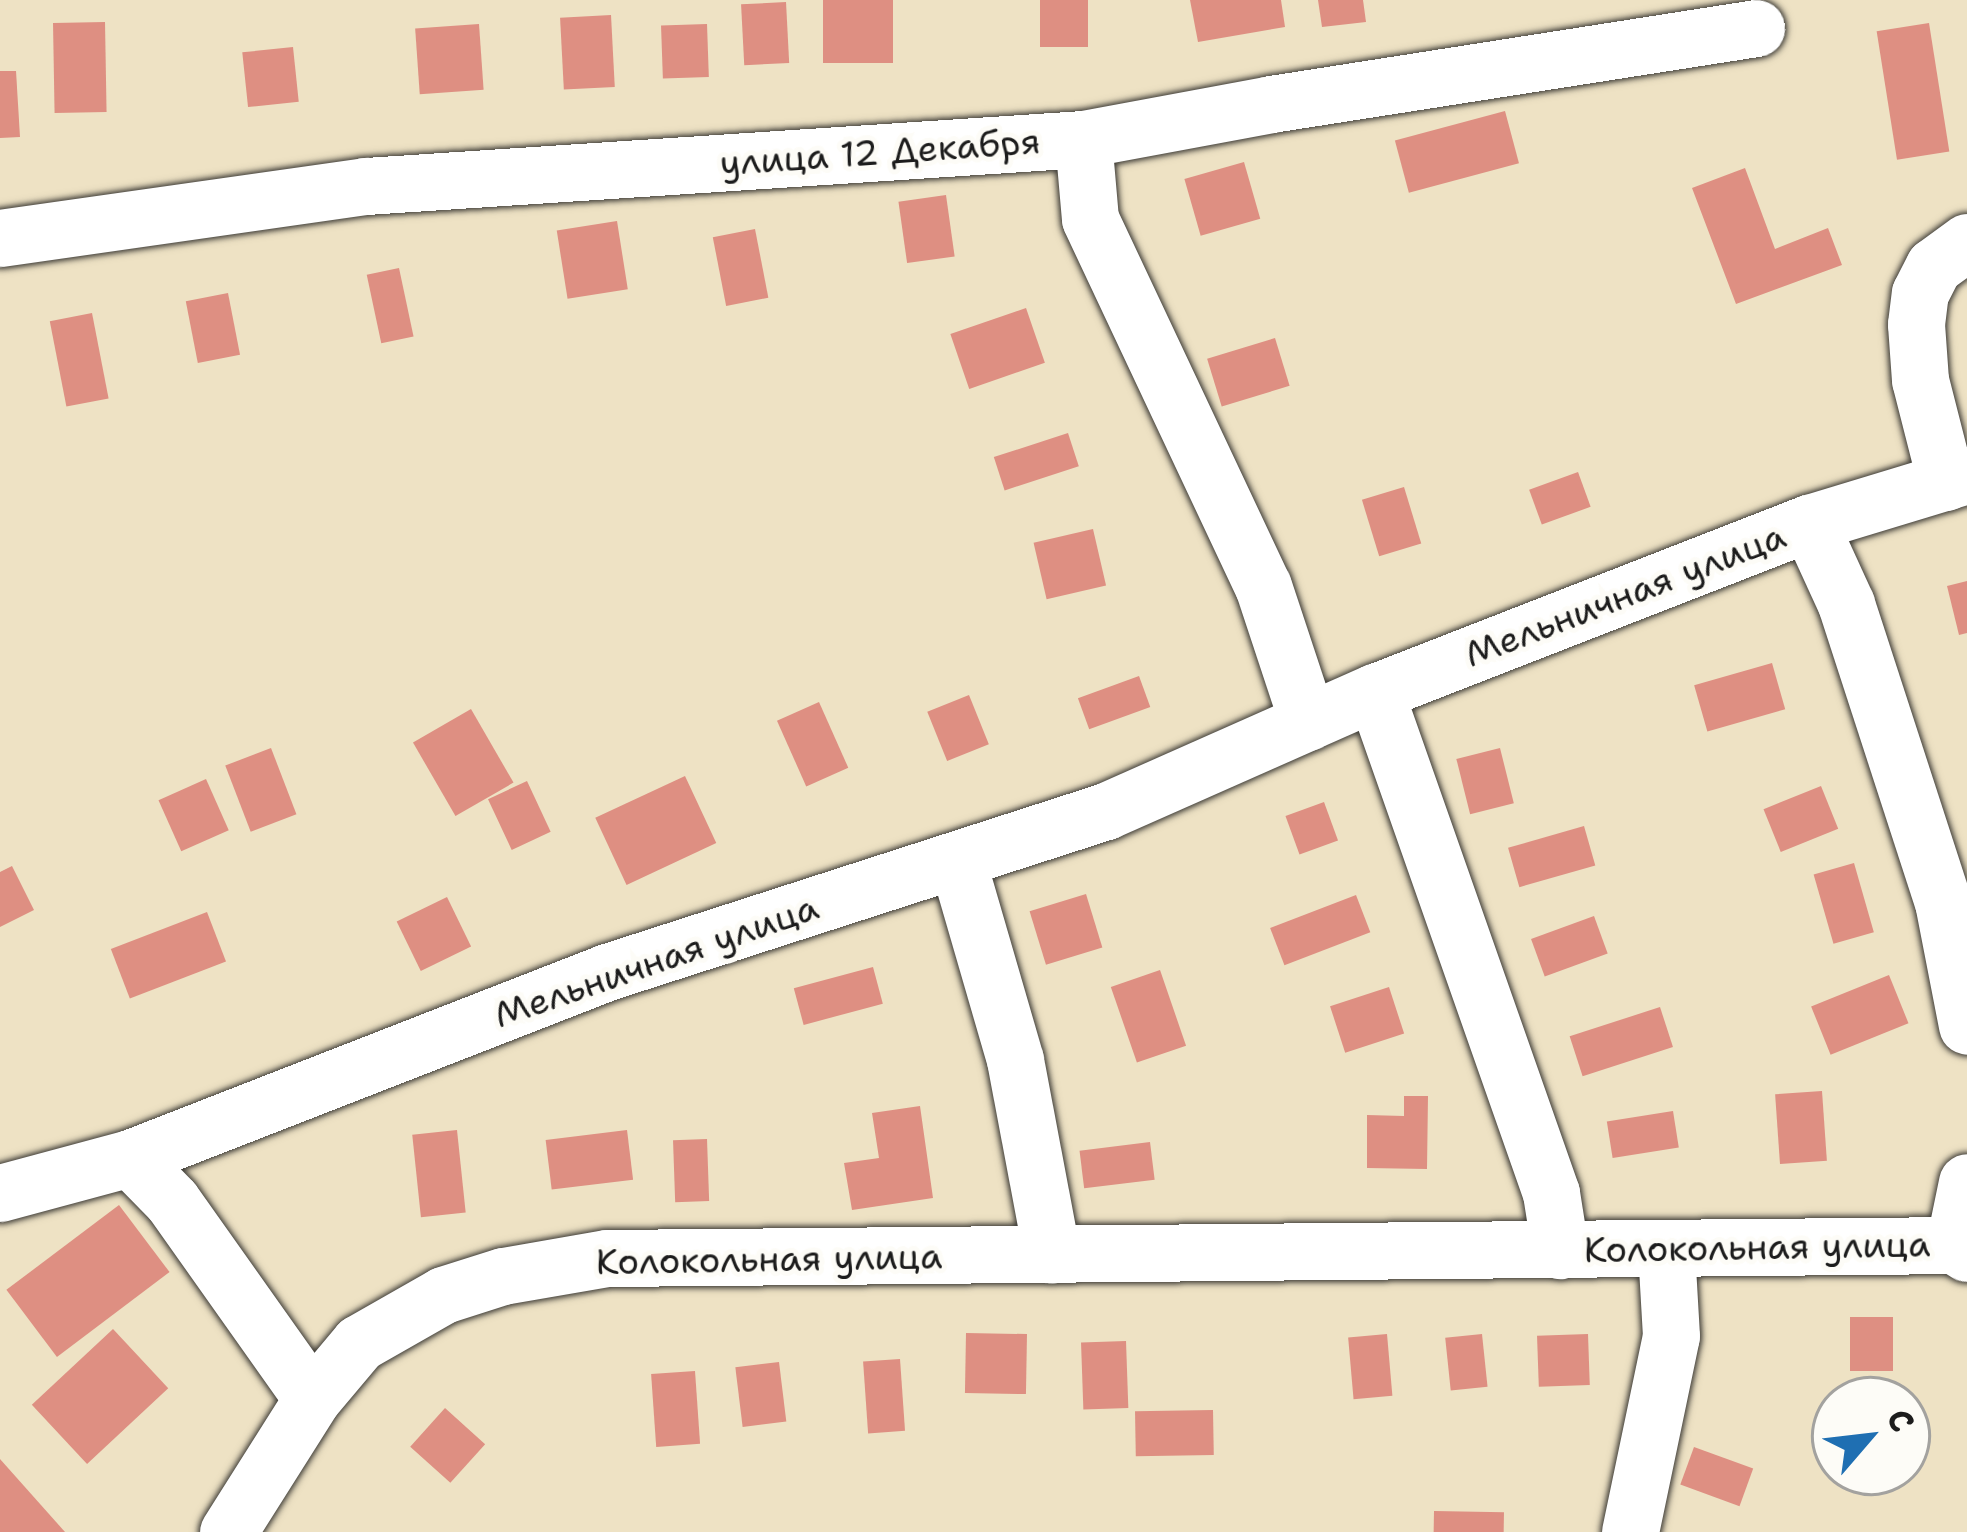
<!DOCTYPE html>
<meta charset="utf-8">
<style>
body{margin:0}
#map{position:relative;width:1967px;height:1532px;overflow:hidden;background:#eee2c4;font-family:"Shantell Sans",sans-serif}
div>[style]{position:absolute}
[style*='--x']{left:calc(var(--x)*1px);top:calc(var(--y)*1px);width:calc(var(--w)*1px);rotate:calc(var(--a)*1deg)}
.building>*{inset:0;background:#de8f82;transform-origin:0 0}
.roads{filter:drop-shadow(0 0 3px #3c3a35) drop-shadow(0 0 3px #3c3a35)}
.minor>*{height:57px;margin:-28.5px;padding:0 28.5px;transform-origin:28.5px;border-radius:28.5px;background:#fff}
span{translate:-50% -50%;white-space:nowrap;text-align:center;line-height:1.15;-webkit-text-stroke:10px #fdfcf7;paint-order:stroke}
.street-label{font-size:36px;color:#1c1c1c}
.north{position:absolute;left:1811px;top:1376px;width:120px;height:120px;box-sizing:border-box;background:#fdfcf7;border:3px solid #a3a29f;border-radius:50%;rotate:62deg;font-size:33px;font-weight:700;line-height:48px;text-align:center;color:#1c1c1c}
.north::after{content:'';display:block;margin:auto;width:42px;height:54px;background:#1f6fb2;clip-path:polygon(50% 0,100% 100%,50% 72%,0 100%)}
</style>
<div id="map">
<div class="building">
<i style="left:823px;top:0;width:70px;height:63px"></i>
<i style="left:1040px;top:0;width:48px;height:47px"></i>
<i style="clip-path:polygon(1190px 0,1281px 0,1285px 27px,1198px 42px)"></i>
<i style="clip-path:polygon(1318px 0,1363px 0,1366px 22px,1322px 27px)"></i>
<i style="left:786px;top:2px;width:61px;height:45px;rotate:87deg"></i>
<i style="left:611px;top:15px;width:72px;height:51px;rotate:87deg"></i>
<i style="left:105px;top:22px;width:90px;height:52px;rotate:89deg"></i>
<i style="left:1929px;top:23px;width:130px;height:53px;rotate:81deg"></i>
<i style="left:479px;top:24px;width:66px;height:64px;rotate:86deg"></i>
<i style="left:707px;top:24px;width:53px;height:46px;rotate:88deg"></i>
<i style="left:293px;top:47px;width:55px;height:51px;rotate:84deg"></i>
<i style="clip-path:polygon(0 71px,16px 71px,20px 137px,0 138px)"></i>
<i style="left:1505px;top:111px;width:54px;height:114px;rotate:75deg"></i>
<i style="left:1244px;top:162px;width:59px;height:62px;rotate:74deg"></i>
<i style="clip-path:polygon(1745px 168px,1775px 249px,1828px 228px,1842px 265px,1736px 304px,1692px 188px)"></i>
<i style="left:946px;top:195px;width:62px;height:48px;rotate:82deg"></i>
<i style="left:617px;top:221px;width:69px;height:61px;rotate:81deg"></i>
<i style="left:755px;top:229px;width:70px;height:43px;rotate:79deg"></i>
<i style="left:399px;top:268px;width:70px;height:33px;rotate:78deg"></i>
<i style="left:228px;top:293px;width:63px;height:43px;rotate:79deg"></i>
<i style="left:1026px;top:308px;width:58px;height:80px;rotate:71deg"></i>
<i style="left:92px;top:313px;width:87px;height:43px;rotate:79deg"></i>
<i style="left:1275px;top:338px;width:50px;height:71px;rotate:73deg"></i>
<i style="left:1068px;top:433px;width:35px;height:78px;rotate:72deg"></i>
<i style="left:1578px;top:472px;width:37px;height:52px;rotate:70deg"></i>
<i style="left:1404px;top:487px;width:59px;height:44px;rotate:73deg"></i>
<i style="left:1093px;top:529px;width:58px;height:61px;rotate:77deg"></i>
<i style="clip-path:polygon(1967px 581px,1967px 633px,1959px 635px,1947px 586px)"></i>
<i style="left:1772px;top:663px;width:48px;height:81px;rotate:74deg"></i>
<i style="left:1139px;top:676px;width:33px;height:65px;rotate:70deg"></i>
<i style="left:969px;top:695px;width:53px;height:45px;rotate:68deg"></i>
<i style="left:819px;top:702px;width:72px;height:46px;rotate:66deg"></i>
<i style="left:471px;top:709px;width:85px;height:67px;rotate:60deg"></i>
<i style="left:271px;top:748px;width:71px;height:49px;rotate:69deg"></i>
<i style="left:1500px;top:748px;width:57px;height:45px;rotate:76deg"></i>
<i style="left:685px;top:776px;width:74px;height:99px;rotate:65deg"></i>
<i style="left:206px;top:779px;width:56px;height:52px;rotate:66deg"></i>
<i style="left:527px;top:781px;width:56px;height:43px;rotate:65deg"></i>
<i style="left:1821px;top:786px;width:46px;height:62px;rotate:68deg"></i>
<i style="left:1324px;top:802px;width:41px;height:41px;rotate:70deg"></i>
<i style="left:1584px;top:826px;width:41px;height:79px;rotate:74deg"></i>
<i style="left:1854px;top:863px;width:72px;height:42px;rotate:74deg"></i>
<i style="clip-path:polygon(12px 866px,34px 910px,0 927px,0 872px)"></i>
<i style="left:1086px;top:894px;width:56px;height:59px;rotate:73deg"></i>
<i style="left:1356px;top:895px;width:40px;height:92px;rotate:69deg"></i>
<i style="left:447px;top:897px;width:55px;height:56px;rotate:64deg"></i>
<i style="left:207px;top:912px;width:53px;height:103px;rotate:69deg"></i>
<i style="left:1594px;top:916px;width:40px;height:67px;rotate:70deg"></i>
<i style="left:873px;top:967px;width:38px;height:82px;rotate:75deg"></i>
<i style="left:1160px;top:970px;width:80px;height:52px;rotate:71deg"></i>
<i style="left:1889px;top:975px;width:52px;height:84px;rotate:68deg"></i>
<i style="left:1389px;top:987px;width:49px;height:62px;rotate:72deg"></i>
<i style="left:1660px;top:1007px;width:42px;height:95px;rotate:72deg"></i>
<i style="left:1822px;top:1091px;width:70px;height:47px;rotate:86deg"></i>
<i style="clip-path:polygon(1404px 1096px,1428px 1096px,1427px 1169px,1367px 1168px,1367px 1115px,1404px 1116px)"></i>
<i style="clip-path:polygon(920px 1106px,933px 1198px,852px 1210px,844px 1163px,879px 1158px,872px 1113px)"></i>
<i style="left:1673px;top:1111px;width:37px;height:67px;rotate:81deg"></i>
<i style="left:457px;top:1130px;width:83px;height:45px;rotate:84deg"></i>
<i style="left:627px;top:1130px;width:50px;height:82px;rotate:83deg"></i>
<i style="left:707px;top:1139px;width:62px;height:34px;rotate:88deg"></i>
<i style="left:1150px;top:1142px;width:38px;height:71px;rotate:83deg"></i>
<i style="left:119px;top:1205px;width:84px;height:141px;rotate:53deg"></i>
<i style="left:1893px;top:1317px;width:54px;height:43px;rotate:90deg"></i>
<i style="left:113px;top:1329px;width:81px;height:111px;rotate:47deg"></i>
<i style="left:966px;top:1333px;width:61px;height:60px;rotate:1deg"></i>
<i style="left:1387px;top:1334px;width:62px;height:39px;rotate:85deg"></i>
<i style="left:1482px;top:1334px;width:53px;height:37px;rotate:84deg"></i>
<i style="left:1588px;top:1334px;width:51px;height:51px;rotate:88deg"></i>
<i style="left:1126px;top:1341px;width:67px;height:45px;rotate:88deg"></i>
<i style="left:900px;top:1359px;width:72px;height:37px;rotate:86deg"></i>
<i style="left:779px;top:1362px;width:60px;height:44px;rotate:83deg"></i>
<i style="left:695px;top:1371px;width:73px;height:44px;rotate:86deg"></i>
<i style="left:445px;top:1408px;width:54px;height:52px;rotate:42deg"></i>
<i style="left:1213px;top:1410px;width:45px;height:78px;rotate:89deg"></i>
<i style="left:1694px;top:1447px;width:63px;height:40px;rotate:20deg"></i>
<i style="clip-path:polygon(0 1459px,65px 1532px,0 1532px)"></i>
<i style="left:1434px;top:1511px;width:70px;height:21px;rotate:1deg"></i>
</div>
<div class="roads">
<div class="minor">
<i style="--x:1083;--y:139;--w:80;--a:85"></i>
<i style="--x:1090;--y:219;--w:406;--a:64.8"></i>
<i style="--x:1263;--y:586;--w:143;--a:71.7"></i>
<i style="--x:0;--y:238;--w:370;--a:-8.1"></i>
<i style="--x:366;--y:186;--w:719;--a:-3.75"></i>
<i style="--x:1083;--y:139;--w:191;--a:-10.5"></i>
<i style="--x:1271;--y:104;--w:491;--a:-8.9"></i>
<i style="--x:1946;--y:482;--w:105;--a:-104.3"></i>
<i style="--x:1920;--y:380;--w:56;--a:-94.1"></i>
<i style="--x:1916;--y:324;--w:31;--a:-83"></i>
<i style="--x:1920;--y:293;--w:30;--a:-63"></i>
<i style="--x:1934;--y:266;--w:41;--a:-36"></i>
<i style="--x:1809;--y:523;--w:89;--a:65.4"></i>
<i style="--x:1846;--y:604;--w:313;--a:72"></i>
<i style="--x:1943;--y:902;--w:126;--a:79"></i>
<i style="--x:1375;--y:692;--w:531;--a:70.64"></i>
<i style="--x:1551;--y:1193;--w:58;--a:81"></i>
<i style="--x:957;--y:860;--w:208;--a:73.8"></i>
<i style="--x:1015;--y:1060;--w:198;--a:79.3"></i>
<i style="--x:130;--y:1158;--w:60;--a:45.7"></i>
<i style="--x:172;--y:1201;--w:242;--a:54.7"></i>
<i style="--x:0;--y:1193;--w:135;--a:-15.1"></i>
<i style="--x:130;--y:1158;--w:512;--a:-21.3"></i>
<i style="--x:607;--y:972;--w:524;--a:-17.88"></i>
<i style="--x:1106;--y:811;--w:294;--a:-23.9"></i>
<i style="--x:1375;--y:692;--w:466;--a:-21.3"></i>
<i style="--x:1809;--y:523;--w:165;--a:-16.9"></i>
<i style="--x:1954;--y:1245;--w:64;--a:-78.3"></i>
<i style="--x:228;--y:1532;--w:157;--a:-57.7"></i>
<i style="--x:312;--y:1399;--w:73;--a:-50"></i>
<i style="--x:359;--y:1343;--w:97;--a:-29.7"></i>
<i style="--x:443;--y:1295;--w:63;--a:-17.6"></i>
<i style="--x:503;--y:1276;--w:106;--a:-9.8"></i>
<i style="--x:607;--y:1258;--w:1347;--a:-0.55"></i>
<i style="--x:1954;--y:1245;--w:15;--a:32"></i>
<i style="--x:1630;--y:1532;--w:200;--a:-78.2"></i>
<i style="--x:1671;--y:1336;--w:86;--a:-93.3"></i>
</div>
</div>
<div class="street-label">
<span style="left:880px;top:152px;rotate:-4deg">улица 12 Декабря</span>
<span style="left:1625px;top:595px;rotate:-21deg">Мельничная улица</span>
<span style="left:656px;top:961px;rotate:-19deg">Мельничная улица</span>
<span style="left:1757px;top:1247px;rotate:-1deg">Колокольная улица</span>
<span style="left:769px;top:1259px;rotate:-1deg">Колокольная улица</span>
</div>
<div class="north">С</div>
</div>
